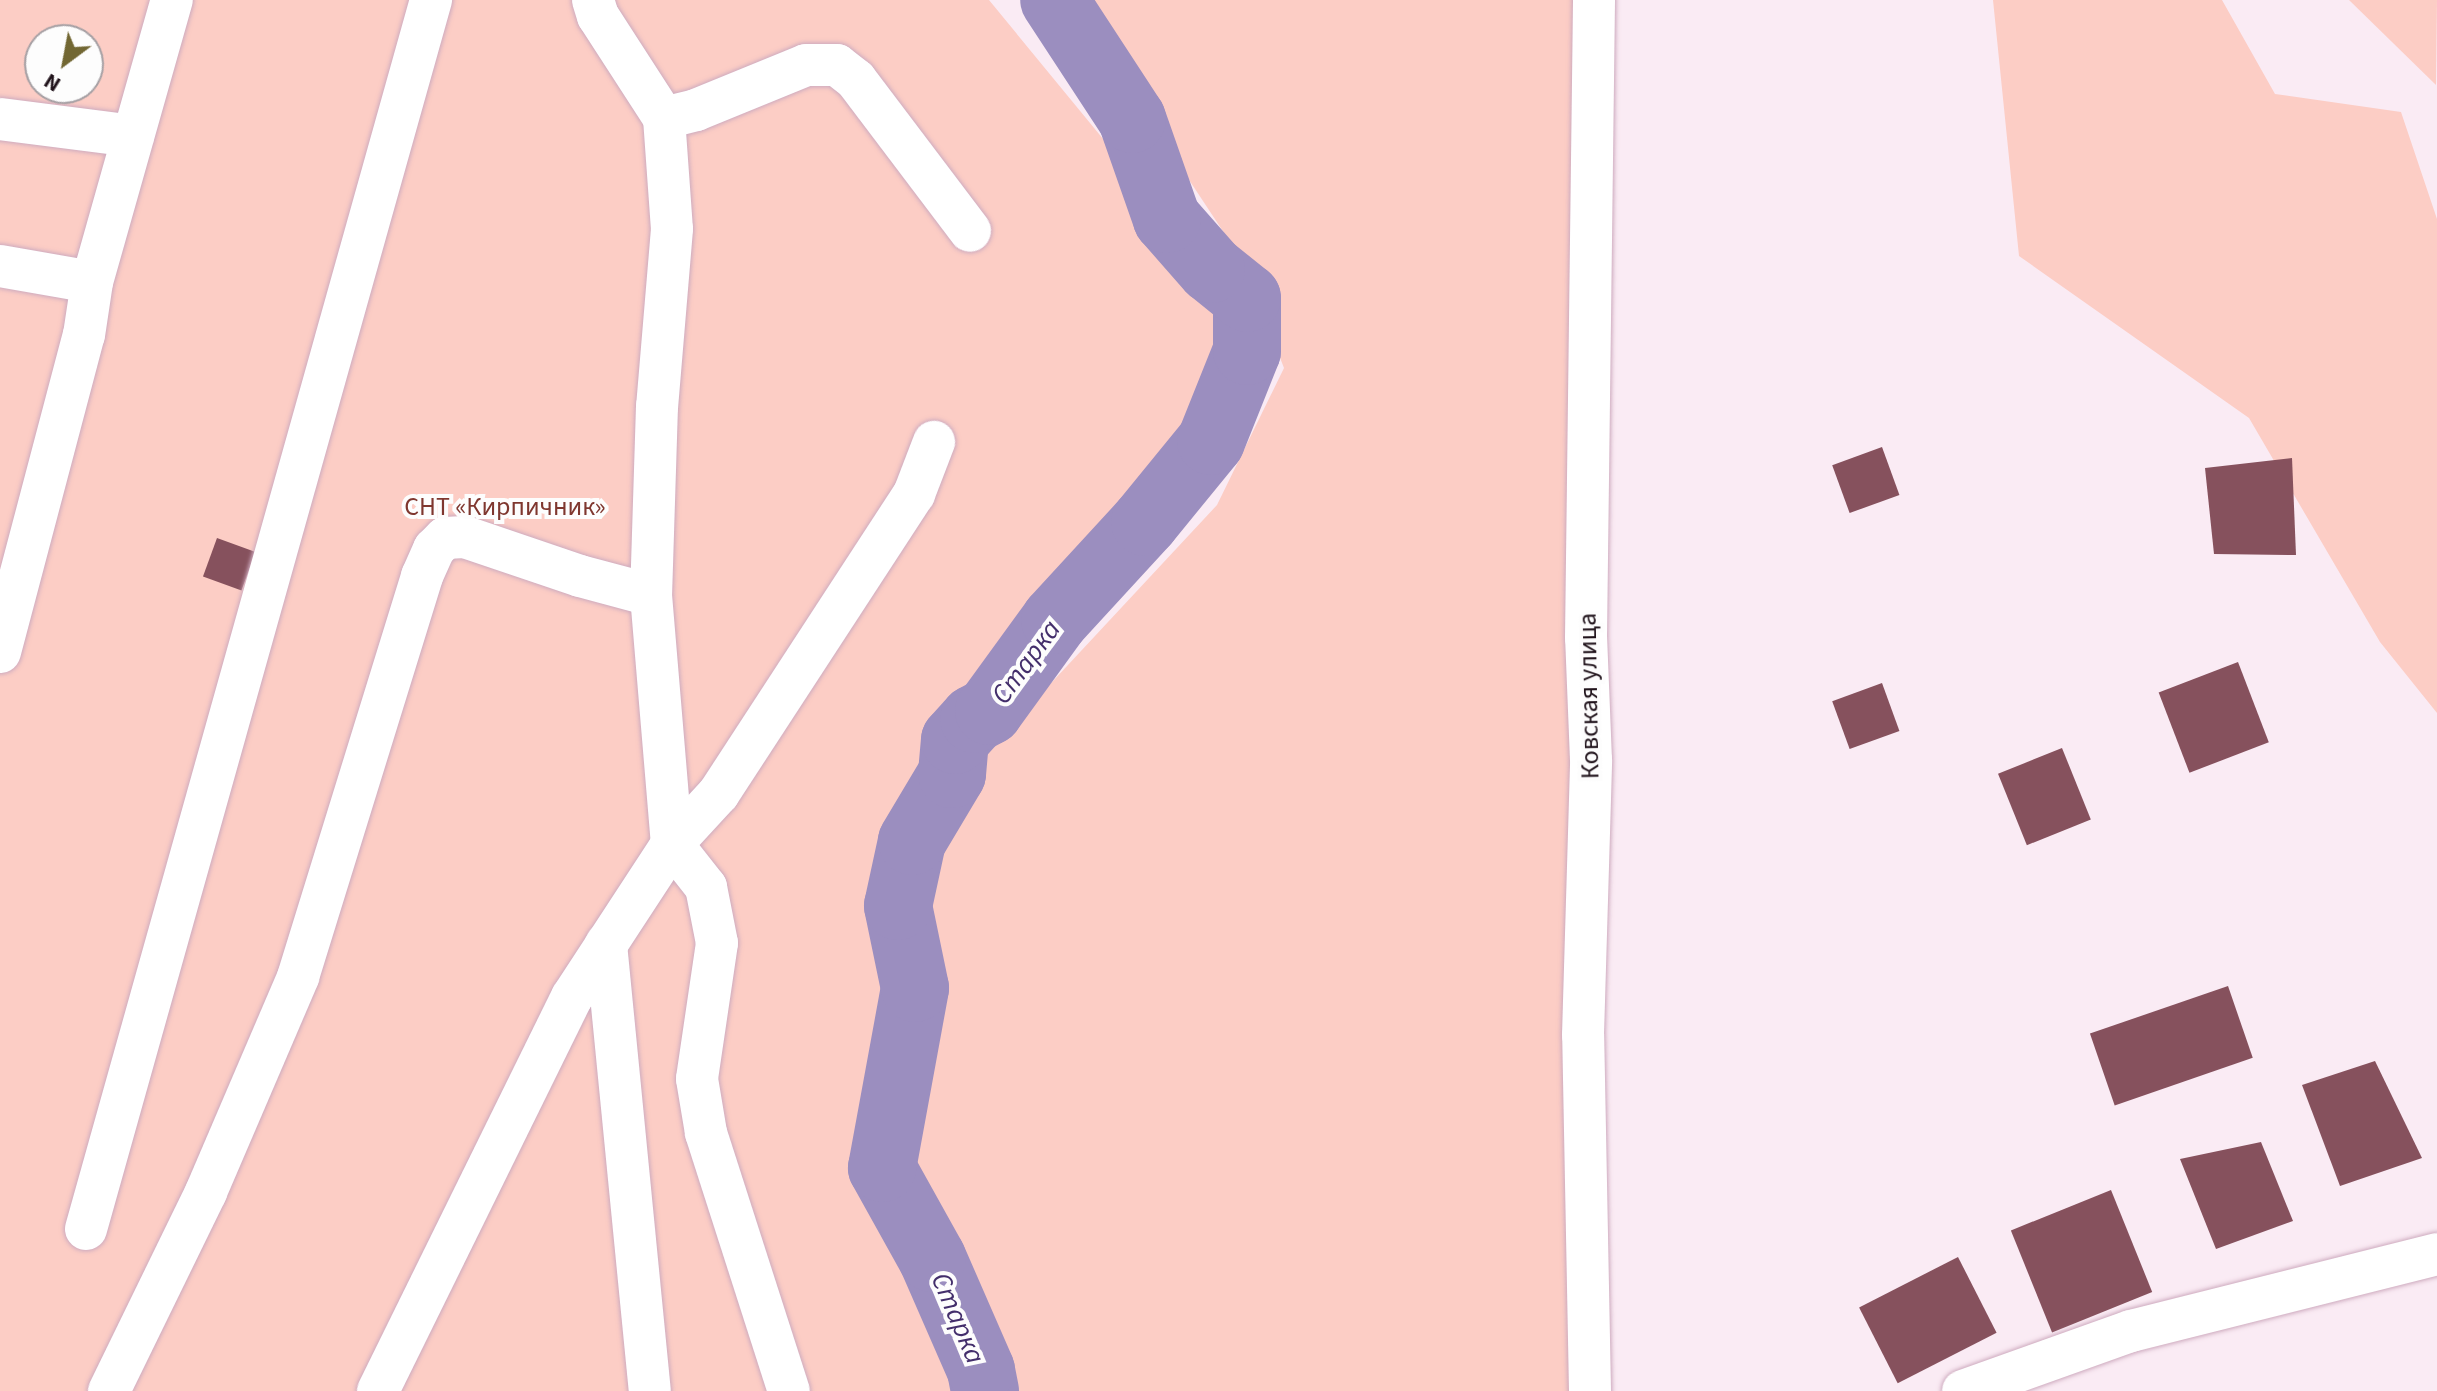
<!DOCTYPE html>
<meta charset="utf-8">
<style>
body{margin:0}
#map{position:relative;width:2437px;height:1391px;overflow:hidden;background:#faebf4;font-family:"Source Sans 3",sans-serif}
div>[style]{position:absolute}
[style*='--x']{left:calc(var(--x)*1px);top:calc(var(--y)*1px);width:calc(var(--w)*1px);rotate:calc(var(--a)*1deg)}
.green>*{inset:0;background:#fccdc5}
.river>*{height:68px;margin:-34px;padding:0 34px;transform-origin:34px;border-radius:34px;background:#9b8ebf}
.building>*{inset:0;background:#86515d;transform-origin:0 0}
.roads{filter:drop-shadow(0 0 2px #ceabbf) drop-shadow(0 0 2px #ceabbf)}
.minor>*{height:42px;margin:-21px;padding:0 21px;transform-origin:21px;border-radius:21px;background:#fff}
span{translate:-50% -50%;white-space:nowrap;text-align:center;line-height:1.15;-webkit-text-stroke:8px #fdfdfd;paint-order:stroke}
.park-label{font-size:26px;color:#7f372f}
.street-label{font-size:26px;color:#20131b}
.water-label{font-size:28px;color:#432e6b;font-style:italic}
.north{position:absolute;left:24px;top:24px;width:80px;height:80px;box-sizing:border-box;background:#fdfdfd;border:2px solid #a59fa3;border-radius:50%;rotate:212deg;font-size:22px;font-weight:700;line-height:32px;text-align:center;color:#20131b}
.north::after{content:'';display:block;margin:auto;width:28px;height:36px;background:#726733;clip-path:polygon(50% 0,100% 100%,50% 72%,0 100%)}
</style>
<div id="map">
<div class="green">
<i style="clip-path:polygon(evenodd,0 0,989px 0,1113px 151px,1132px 119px,1167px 219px,1211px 269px,1247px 298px,1247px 351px,1211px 441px,1145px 522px,1055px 620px,989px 711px,974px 719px,955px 740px,952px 774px,912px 841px,898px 906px,915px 988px,882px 1168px,932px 1258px,981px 1370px,985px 1391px,0 1391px,0 0,40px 40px,88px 40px,88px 88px,40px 88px,40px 40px)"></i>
<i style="clip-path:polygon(1075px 0,1578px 0,1576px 1391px,994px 1391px,989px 1365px,891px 1167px,924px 992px,907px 906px,918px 847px,958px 783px,1217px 505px,1284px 368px,1242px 260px,1092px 33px)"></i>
<i style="clip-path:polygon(1993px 0,2222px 0,2275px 94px,2401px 112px,2437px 219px,2437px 713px,2380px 642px,2249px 418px,2019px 256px)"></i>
<i style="clip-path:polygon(2349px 0,2437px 0,2436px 85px)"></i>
</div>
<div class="river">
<i style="--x:985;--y:1391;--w:21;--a:-101"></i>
<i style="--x:981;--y:1370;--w:122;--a:-113.6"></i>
<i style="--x:932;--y:1258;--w:103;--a:-119.1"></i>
<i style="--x:882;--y:1168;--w:183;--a:-79.6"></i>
<i style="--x:915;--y:988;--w:84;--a:-101.7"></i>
<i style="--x:898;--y:906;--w:66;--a:-77.8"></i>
<i style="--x:912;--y:841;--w:78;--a:-59.2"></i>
<i style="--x:952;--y:774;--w:34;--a:-85"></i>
<i style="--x:955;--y:740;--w:28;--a:-48"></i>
<i style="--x:974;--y:719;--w:17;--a:-28"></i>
<i style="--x:989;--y:711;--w:112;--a:-54"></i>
<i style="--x:1055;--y:620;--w:133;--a:-47.4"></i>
<i style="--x:1145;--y:522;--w:104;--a:-50.8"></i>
<i style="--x:1211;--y:441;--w:97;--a:-68.2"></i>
<i style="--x:1247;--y:351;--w:53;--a:-90"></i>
<i style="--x:1247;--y:298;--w:46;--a:-141.1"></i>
<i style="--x:1211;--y:269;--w:67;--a:-131.3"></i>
<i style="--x:1167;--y:219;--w:106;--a:-109.3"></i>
<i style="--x:1132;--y:119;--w:142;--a:-123.2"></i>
</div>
<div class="building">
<i style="left:1882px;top:447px;width:51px;height:53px;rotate:70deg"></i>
<i style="clip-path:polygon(2292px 458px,2296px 555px,2214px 554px,2205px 468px)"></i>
<i style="left:217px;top:538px;width:41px;height:41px;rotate:20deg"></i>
<i style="left:2238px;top:662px;width:86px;height:85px;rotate:69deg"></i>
<i style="left:1882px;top:683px;width:51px;height:53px;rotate:70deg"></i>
<i style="left:2062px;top:748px;width:77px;height:69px;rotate:68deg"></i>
<i style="left:2228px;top:986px;width:76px;height:146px;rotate:71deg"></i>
<i style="clip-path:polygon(2375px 1061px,2422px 1158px,2340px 1186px,2302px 1085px)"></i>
<i style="clip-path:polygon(2261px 1142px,2293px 1221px,2216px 1249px,2180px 1159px)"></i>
<i style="left:2111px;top:1190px;width:110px;height:108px;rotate:68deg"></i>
<i style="left:1958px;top:1257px;width:85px;height:111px;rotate:63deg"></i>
</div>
<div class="roads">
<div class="minor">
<i style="--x:593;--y:0;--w:17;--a:73"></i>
<i style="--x:598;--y:16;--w:121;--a:57.1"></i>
<i style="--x:664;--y:118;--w:111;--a:85.9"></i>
<i style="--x:672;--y:229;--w:178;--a:94.8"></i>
<i style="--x:657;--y:406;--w:189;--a:91.8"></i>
<i style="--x:651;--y:595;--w:250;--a:85.2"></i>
<i style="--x:672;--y:844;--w:55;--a:51.7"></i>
<i style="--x:706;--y:887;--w:57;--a:78.9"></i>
<i style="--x:717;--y:943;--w:137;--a:98.4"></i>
<i style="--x:697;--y:1079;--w:55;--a:80.5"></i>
<i style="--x:706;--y:1133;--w:271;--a:72.2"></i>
<i style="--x:664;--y:118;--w:33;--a:-14"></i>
<i style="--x:696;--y:110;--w:119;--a:-22.2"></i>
<i style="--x:806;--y:65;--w:31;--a:0"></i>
<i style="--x:837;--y:65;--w:24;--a:38"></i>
<i style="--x:856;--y:80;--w:189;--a:52.9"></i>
<i style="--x:0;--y:119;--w:134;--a:7.3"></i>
<i style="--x:0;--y:266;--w:93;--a:9.9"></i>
<i style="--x:0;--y:652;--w:328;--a:-75.2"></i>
<i style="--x:84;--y:335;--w:54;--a:-81.4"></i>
<i style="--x:92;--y:282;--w:293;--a:-74.2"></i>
<i style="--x:606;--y:944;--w:449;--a:84.4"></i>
<i style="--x:86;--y:1229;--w:1277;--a:-74.32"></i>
<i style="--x:109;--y:1391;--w:221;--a:-64"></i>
<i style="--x:206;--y:1192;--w:234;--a:-66.8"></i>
<i style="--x:298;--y:977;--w:420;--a:-72.8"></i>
<i style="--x:422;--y:576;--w:30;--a:-66"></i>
<i style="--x:434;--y:549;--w:16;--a:-45"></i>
<i style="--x:445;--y:538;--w:20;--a:-3"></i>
<i style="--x:465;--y:537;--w:121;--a:18.7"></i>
<i style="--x:580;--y:576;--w:73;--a:15"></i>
<i style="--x:378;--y:1391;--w:439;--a:-63.8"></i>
<i style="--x:572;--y:997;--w:183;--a:-56.8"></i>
<i style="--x:672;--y:844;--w:69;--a:-47.3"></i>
<i style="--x:719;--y:793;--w:357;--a:-56.9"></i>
<i style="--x:914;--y:494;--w:56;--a:-69"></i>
<i style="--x:1590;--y:1391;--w:356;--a:-91.1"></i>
<i style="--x:1583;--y:1035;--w:275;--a:-88.3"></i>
<i style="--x:1591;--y:760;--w:122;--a:-92.3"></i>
<i style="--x:1586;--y:638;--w:638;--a:-89.28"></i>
<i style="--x:1963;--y:1391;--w:178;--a:-19.7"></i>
<i style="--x:2131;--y:1331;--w:316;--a:-14.1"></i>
</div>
</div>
<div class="park-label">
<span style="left:505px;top:507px">СНТ «Кирпичник»</span>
</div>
<div class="street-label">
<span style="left:1589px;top:696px;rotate:-91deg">Ковская улица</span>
</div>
<div class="water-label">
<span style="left:1026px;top:662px;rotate:-54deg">Старка</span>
<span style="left:958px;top:1318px;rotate:67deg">Старка</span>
</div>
<div class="north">N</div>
</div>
